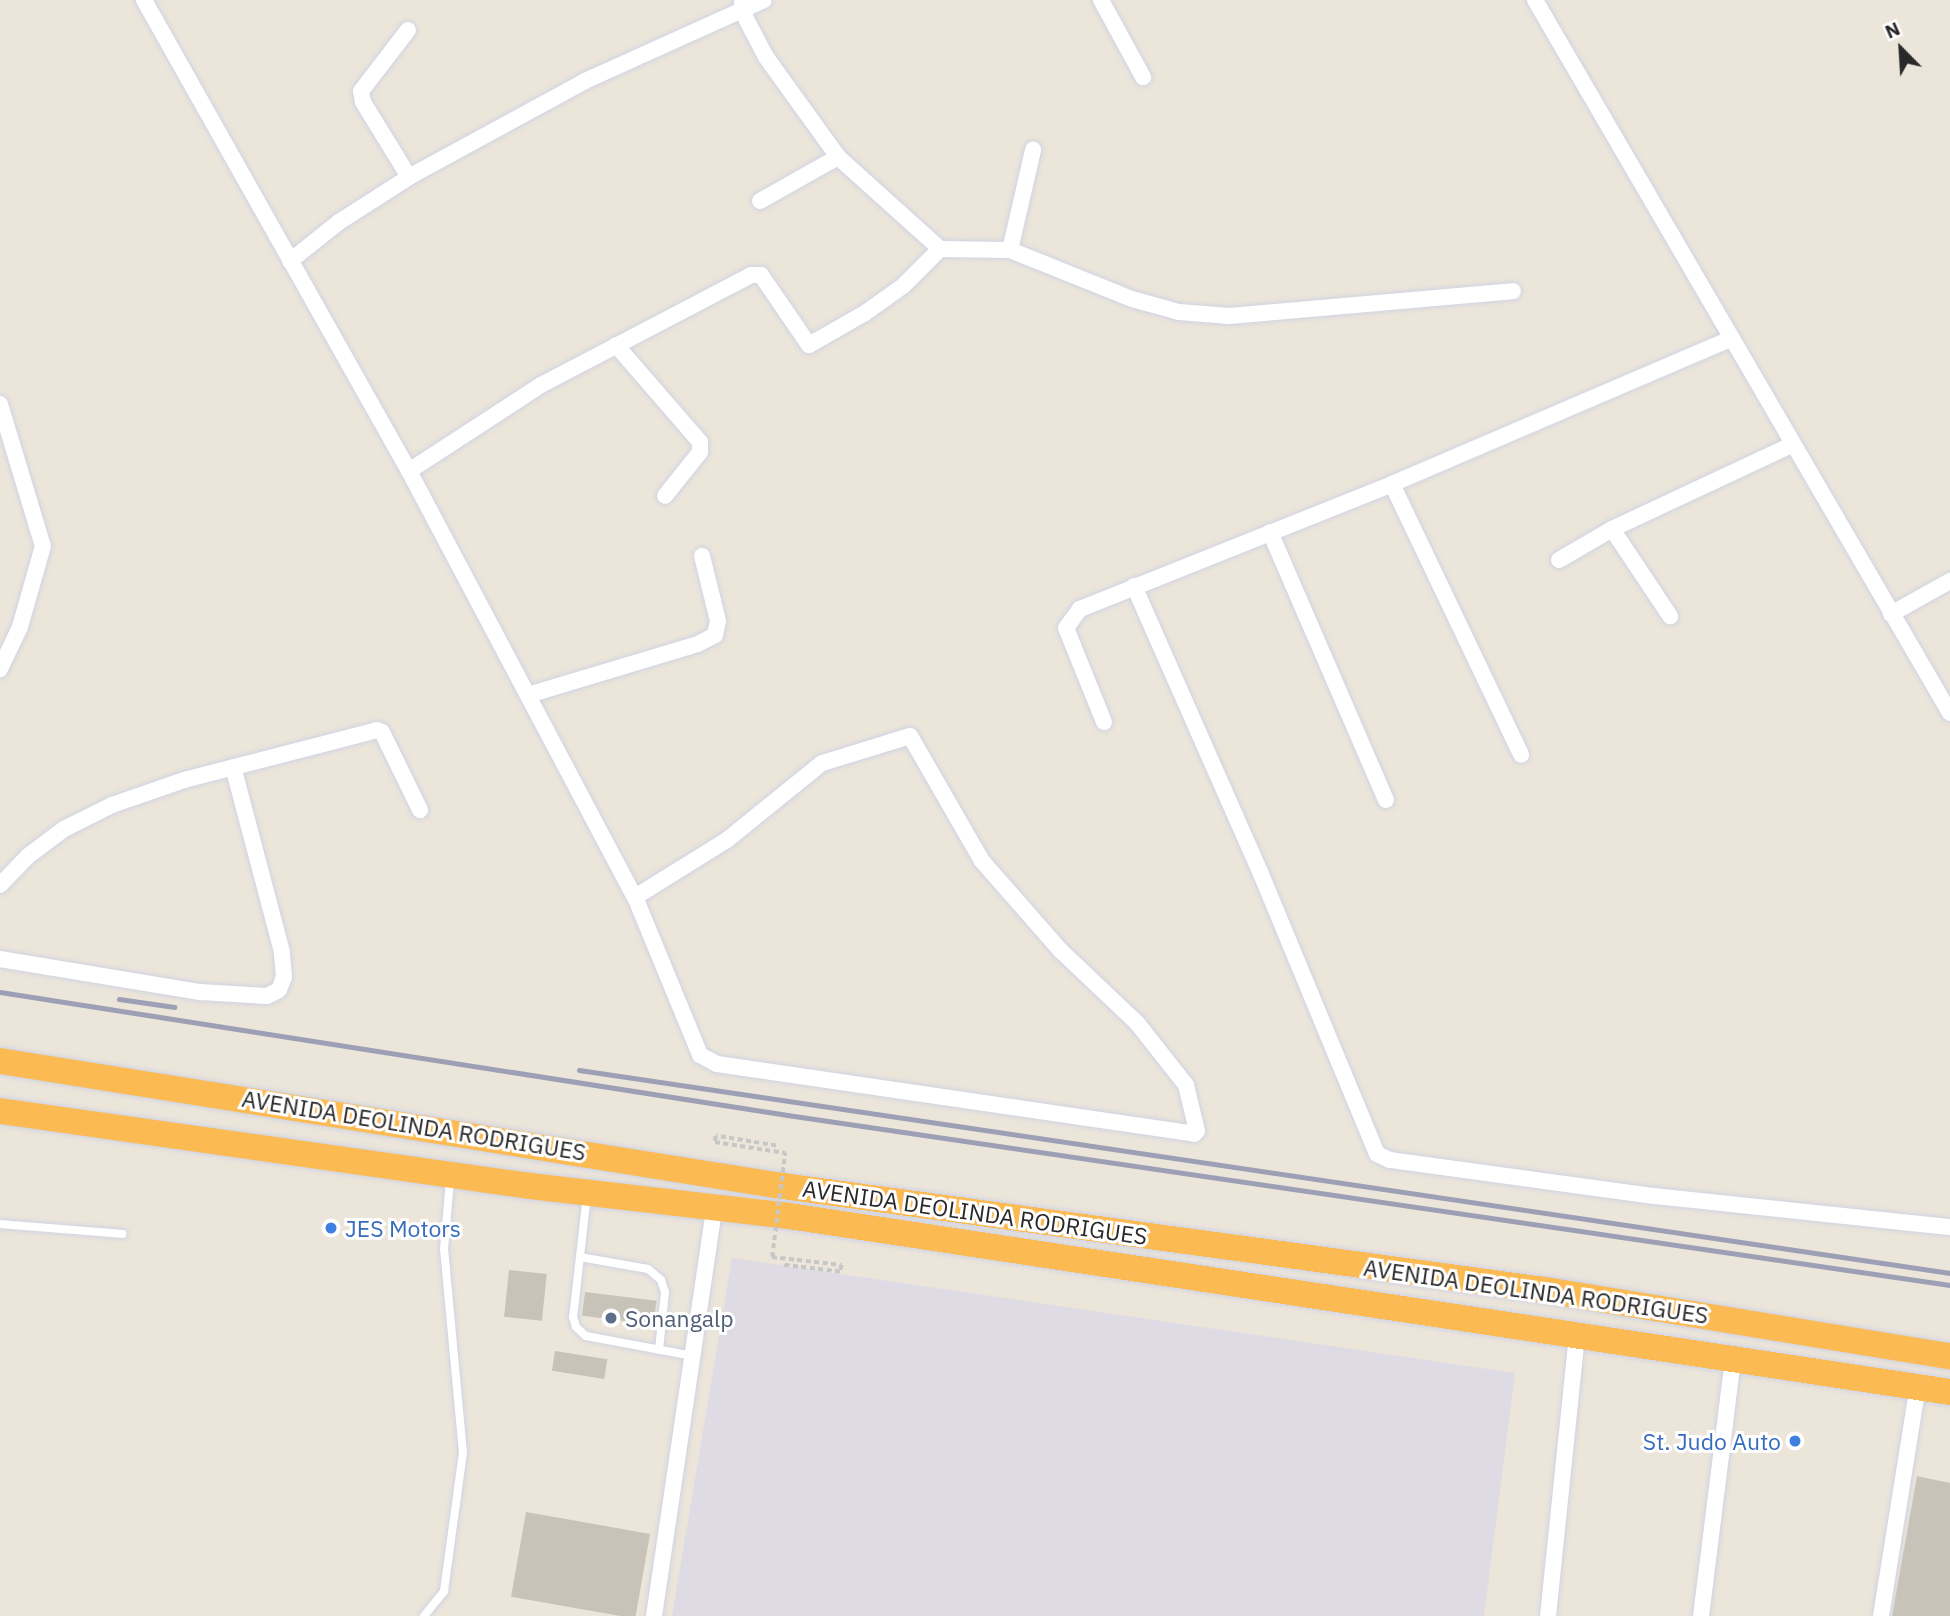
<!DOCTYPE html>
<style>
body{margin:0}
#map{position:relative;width:1950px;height:1616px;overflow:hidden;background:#ece5da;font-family:"IBM Plex Sans",sans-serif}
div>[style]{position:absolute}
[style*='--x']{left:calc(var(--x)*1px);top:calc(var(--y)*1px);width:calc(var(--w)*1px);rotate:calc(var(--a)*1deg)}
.industrial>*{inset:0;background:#dedbe4}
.building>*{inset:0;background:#c7c3b9;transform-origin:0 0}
.path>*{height:3.5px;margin-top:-1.75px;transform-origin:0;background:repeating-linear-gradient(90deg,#c7c7c7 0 5px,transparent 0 8.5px)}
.roads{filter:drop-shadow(0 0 2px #cfd3e3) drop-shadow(0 0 2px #cfd3e3)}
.service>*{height:8px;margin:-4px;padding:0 4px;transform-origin:4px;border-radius:4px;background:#fff}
.minor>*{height:16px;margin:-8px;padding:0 8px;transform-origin:8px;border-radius:8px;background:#fff}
.trunk>*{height:26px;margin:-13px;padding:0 13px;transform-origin:13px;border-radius:13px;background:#fcba53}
.rail>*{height:5px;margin:-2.5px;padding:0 2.5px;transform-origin:2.5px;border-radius:2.5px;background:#9da0b5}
.path-bridge>*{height:3.5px;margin-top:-1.75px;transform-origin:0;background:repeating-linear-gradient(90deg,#c7c7c7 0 5px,transparent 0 8.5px)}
.dots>*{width:19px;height:19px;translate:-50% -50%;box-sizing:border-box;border:4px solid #fff;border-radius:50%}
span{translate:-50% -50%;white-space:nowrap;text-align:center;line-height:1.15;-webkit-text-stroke:6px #fff;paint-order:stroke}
.street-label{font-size:23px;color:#292929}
.shop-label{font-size:23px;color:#366cbe}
.left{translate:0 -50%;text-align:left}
.right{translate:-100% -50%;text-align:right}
.service-label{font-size:23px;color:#4e5e75}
.north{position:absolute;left:1866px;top:14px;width:70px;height:70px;-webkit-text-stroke:5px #fff;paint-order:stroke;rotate:336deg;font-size:19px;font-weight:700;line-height:28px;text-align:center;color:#292929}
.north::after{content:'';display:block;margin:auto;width:24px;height:32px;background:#292929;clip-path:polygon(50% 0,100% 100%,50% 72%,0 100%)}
</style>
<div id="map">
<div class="industrial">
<i style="clip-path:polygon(732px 1258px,1515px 1373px,1484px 1616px,672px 1616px)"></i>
</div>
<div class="building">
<i style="left:509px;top:1270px;width:38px;height:47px;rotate:6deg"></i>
<i style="left:585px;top:1292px;width:72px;height:24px;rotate:7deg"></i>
<i style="left:555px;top:1351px;width:53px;height:20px;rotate:9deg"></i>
<i style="clip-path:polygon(1917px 1476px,1950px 1483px,1950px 1616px,1892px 1616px)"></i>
<i style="left:526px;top:1512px;width:126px;height:86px;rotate:10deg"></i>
</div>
<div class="path">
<i style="--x:776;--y:1146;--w:61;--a:-170.5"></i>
<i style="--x:716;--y:1136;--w:6;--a:99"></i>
<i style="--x:715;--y:1142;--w:71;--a:8.9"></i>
<i style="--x:772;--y:1257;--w:70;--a:6.5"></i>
<i style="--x:842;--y:1265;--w:7;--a:106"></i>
<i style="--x:840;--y:1272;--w:59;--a:-173.2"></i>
</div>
<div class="roads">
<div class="service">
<i style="--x:587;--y:1195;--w:123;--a:96.5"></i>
<i style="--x:573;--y:1317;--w:10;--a:73"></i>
<i style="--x:576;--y:1327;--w:13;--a:42"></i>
<i style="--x:586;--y:1336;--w:109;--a:10.6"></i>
<i style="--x:0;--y:1224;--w:123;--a:4.6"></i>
<i style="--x:580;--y:1257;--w:69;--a:10"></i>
<i style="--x:648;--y:1269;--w:17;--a:40"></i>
<i style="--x:661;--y:1280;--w:13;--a:72"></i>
<i style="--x:665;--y:1292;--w:58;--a:95.9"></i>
<i style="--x:424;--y:1616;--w:32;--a:-51"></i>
<i style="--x:444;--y:1591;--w:139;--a:-82.2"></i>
<i style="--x:463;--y:1453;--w:205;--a:-95.3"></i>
<i style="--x:444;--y:1249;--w:69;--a:-85"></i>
</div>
<div class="minor">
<i style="--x:144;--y:0;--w:540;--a:60.64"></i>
<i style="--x:409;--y:471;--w:482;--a:62.1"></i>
<i style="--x:635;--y:897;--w:171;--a:67.6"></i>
<i style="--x:700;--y:1055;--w:19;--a:28"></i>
<i style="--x:717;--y:1064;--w:482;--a:8.3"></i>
<i style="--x:1194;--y:1134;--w:4;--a:-45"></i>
<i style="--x:1197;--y:1131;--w:47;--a:-103.4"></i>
<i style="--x:1186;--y:1085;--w:79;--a:-128.3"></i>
<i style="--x:1137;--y:1023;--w:105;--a:-136.5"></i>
<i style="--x:1061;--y:951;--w:120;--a:-131.3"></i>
<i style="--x:982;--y:861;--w:144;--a:-119.9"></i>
<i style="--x:910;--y:736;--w:92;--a:162.9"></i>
<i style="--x:822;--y:763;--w:122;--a:141"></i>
<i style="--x:727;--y:840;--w:108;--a:148.2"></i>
<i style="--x:742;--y:0;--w:13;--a:86"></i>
<i style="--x:743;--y:13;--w:50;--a:62.4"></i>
<i style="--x:766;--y:57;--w:123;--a:54.2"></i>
<i style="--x:838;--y:157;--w:137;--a:42"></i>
<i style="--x:1101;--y:0;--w:88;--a:61.4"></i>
<i style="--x:1535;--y:0;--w:825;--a:59.8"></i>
<i style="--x:408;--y:30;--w:77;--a:127.6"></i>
<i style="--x:361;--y:91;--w:11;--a:80"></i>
<i style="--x:363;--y:102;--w:88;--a:58.5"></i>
<i style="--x:760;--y:201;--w:90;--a:-29.4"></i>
<i style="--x:1010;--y:250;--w:103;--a:-77"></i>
<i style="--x:290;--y:261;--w:63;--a:-38.5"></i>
<i style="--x:339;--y:222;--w:83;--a:-32.7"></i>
<i style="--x:409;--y:177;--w:200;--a:-28.6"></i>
<i style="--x:585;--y:81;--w:196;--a:-24.3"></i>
<i style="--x:616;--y:345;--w:128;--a:49.1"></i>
<i style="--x:700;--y:442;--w:10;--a:90"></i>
<i style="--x:700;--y:452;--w:56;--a:128.5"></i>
<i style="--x:0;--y:404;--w:148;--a:73.2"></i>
<i style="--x:43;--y:546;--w:84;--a:105.9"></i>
<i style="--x:20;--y:627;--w:47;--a:115.5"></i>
<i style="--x:409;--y:471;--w:158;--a:-33.1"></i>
<i style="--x:541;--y:385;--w:237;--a:-27.6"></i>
<i style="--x:751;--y:275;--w:10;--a:0"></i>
<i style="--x:761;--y:275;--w:85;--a:55.6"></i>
<i style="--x:809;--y:345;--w:64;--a:-29.7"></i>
<i style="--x:865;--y:313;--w:47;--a:-35.4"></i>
<i style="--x:903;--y:286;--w:52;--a:-45"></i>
<i style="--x:940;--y:249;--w:70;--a:0.8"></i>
<i style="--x:1010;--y:250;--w:131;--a:21.9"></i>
<i style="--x:1132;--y:299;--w:49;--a:15.5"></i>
<i style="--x:1179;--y:312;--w:50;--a:4.6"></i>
<i style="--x:1229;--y:316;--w:285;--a:-5"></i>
<i style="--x:1392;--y:484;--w:300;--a:64.5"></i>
<i style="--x:1612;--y:529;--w:105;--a:56.3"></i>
<i style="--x:1270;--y:532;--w:292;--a:66.6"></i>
<i style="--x:1559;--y:560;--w:61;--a:-30.3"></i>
<i style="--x:1612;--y:529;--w:198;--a:-25.1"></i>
<i style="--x:1134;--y:586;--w:315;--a:66.2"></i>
<i style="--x:1261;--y:874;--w:303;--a:67.5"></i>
<i style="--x:1377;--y:1154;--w:14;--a:25"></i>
<i style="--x:1390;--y:1160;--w:266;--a:7.8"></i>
<i style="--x:1654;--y:1196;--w:298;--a:6"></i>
<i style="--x:1891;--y:614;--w:68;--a:-29.2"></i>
<i style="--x:528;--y:695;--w:177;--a:-16.7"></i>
<i style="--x:698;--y:644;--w:19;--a:-28"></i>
<i style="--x:715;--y:635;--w:14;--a:-78"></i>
<i style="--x:718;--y:621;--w:67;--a:-103.8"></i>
<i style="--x:1104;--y:722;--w:101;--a:-112"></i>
<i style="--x:1066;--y:628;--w:24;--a:-54"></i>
<i style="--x:1080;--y:609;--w:336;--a:-21.8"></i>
<i style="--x:1392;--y:484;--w:368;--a:-23.2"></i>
<i style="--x:0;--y:885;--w:40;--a:-46"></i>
<i style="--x:28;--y:856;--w:45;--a:-36.9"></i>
<i style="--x:64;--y:829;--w:54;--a:-26.6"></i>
<i style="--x:112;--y:805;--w:76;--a:-19.1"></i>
<i style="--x:184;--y:780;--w:199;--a:-14.5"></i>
<i style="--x:377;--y:730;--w:5;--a:22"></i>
<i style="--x:382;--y:732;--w:87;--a:64"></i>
<i style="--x:0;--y:959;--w:203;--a:9.4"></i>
<i style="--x:200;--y:992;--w:67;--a:3.4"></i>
<i style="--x:267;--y:996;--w:13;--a:-27"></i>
<i style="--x:279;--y:990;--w:14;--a:-69"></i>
<i style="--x:284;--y:977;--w:25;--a:-95"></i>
<i style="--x:282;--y:952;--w:191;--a:-104.8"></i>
<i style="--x:654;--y:1616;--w:416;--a:-81.6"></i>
<i style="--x:1548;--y:1616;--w:281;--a:-84.1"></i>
<i style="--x:1701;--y:1616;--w:259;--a:-82.9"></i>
<i style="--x:1881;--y:1616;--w:233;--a:-80.9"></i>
</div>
<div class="trunk">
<i style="--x:0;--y:1061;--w:786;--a:9.08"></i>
<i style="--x:776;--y:1185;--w:776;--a:7.78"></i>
<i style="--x:1545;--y:1290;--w:410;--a:9.3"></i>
<i style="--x:0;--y:1111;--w:535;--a:8.05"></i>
<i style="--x:530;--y:1186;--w:261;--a:6.6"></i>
<i style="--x:789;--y:1216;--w:1174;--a:8.62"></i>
</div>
</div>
<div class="rail">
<i style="--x:0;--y:992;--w:797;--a:8.88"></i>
<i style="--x:787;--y:1115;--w:1175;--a:8.32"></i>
<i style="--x:119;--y:999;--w:56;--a:8.3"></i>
<i style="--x:579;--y:1070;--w:1386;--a:8.42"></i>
</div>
<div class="path-bridge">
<i style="--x:772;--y:1257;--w:105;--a:-82.9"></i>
</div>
<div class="dots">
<i style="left:331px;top:1228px;background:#3f7fe0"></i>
<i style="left:611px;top:1318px;background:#5c6f8a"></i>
<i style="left:1795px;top:1441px;background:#3f7fe0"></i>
</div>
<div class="street-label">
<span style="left:414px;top:1125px;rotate:9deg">AVENIDA DEOLINDA RODRIGUES</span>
<span style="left:975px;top:1212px;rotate:8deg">AVENIDA DEOLINDA RODRIGUES</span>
<span style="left:1536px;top:1291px;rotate:8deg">AVENIDA DEOLINDA RODRIGUES</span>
</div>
<div class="shop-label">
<span class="left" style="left:345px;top:1228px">JES Motors</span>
<span class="right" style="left:1781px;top:1441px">St. Judo Auto</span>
</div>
<div class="service-label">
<span class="left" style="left:625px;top:1318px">Sonangalp</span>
</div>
<div class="north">N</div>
</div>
